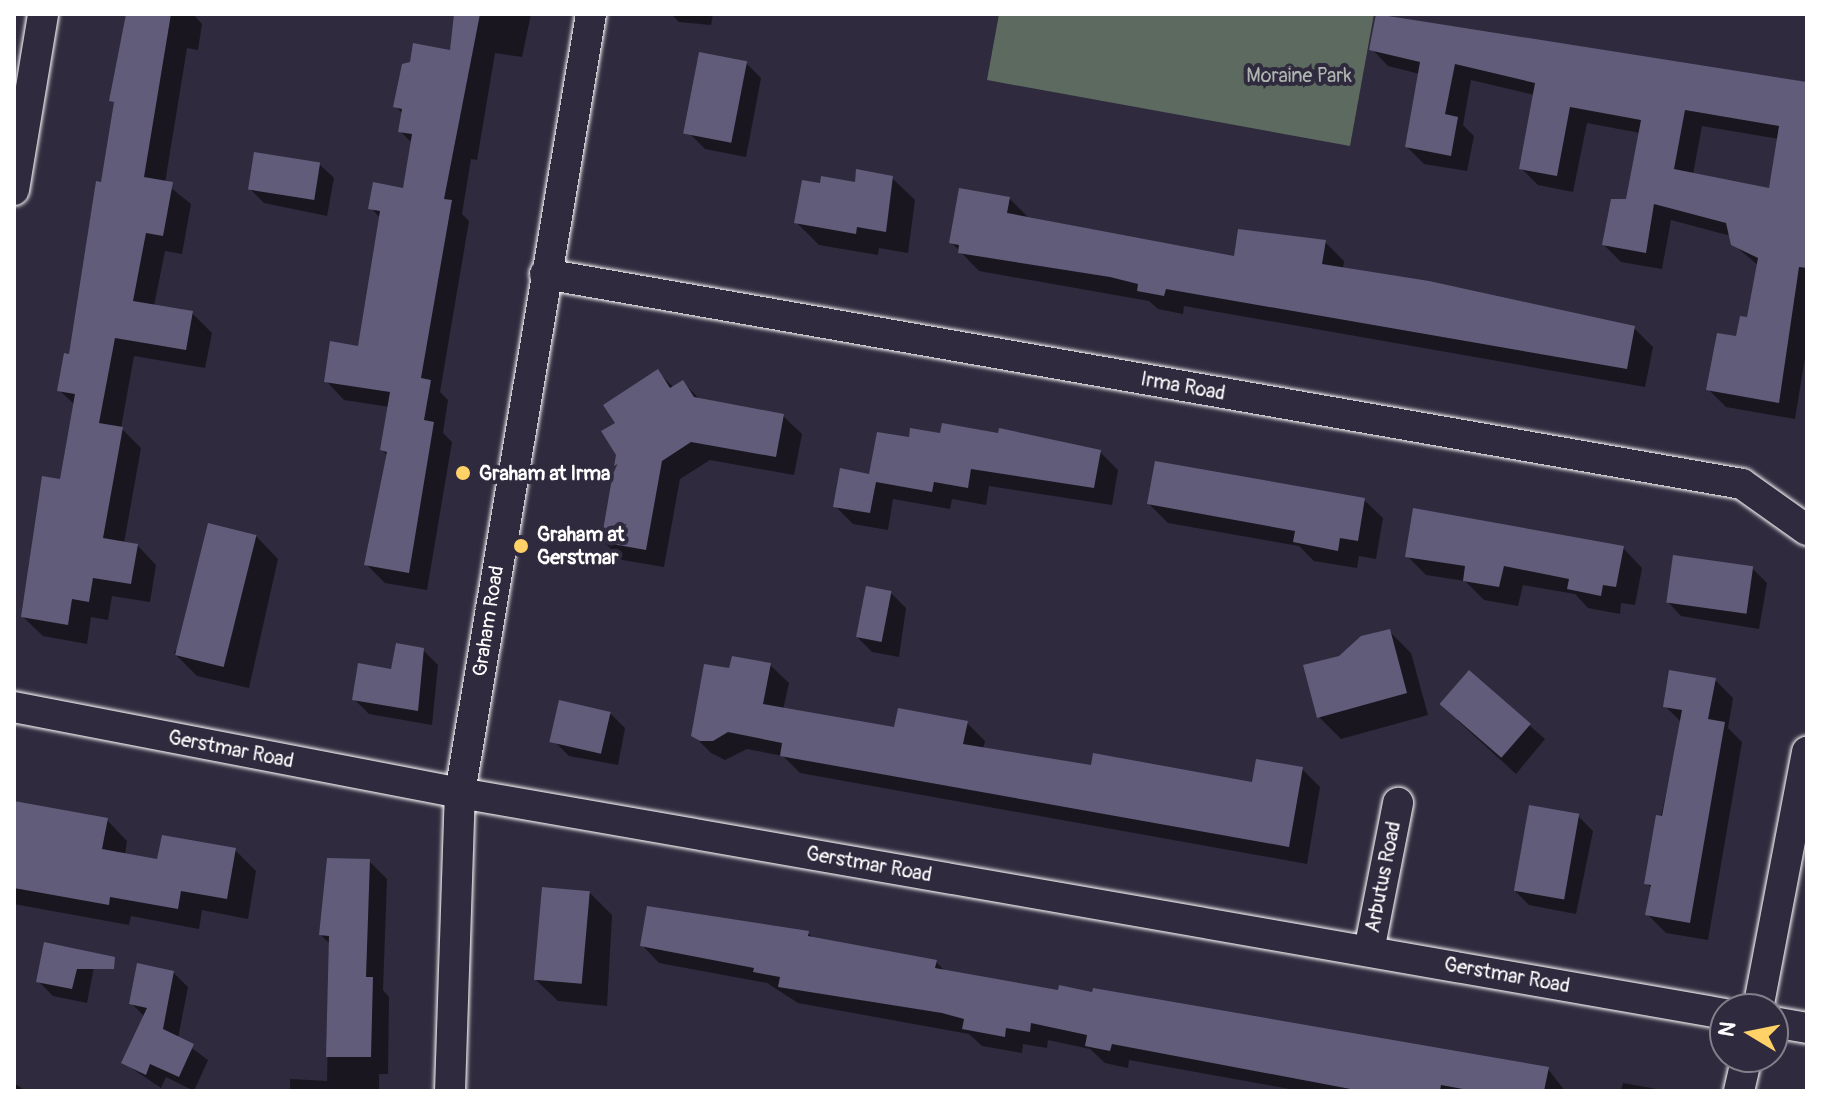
<!DOCTYPE html>
<style>
body{margin:0}
#map{position:relative;width:1821px;height:1105px;overflow:hidden;background:#2f2a3d;font-family:Pangolin,sans-serif}
div>[style]{position:absolute}
[style*='--x']{left:calc(var(--x)*1px);top:calc(var(--y)*1px);width:calc(var(--w)*1px);rotate:calc(var(--a)*1deg)}
.green>*{inset:0;background:#5c6a60}
.shadow>*{inset:0;background:#0007}
.building>*{inset:0;background:#605c7a;transform-origin:0 0}
.roads{filter:drop-shadow(0 0 2px #fff) drop-shadow(0 0 2px #fff)}
.minor>*{height:30px;margin:-15px;padding:0 15px;transform-origin:15px;border-radius:15px;background:#2f2a3d}
.dots>*{width:22px;height:22px;translate:-50% -50%;box-sizing:border-box;border:4px solid #2f2a3d;border-radius:50%}
span{translate:-50% -50%;white-space:nowrap;text-align:center;line-height:1.15;-webkit-text-stroke:8px #2f2a3d;paint-order:stroke}
.park-label{font-size:20px;color:#aeb4b0}
.street-label{font-size:20px;color:#fff}
.poi-label{font-size:20px;color:#fff;font-weight:700}
.left{translate:0 -50%;text-align:left}
.frame{position:absolute;inset:0;border:16px solid #fff;pointer-events:none}
.north{position:absolute;left:1709px;top:993px;width:80px;height:80px;box-sizing:border-box;background:#2f2a3d;border:2px solid #827f8b;border-radius:50%;rotate:280deg;font-size:22px;font-weight:700;line-height:32px;text-align:center;color:#fff}
.north::after{content:'';display:block;margin:auto;width:28px;height:36px;background:#ffd166;clip-path:polygon(50% 0,100% 100%,50% 72%,0 100%)}
</style>
<div id="map">
<div class="green">
<i style="clip-path:polygon(999px 14px,1374px 14px,1350px 146px,987px 80px)"></i>
</div>
<div class="shadow">
<i style="clip-path:polygon(126px 14px,193px 14px,202px 24px,198px 50px,187px 48px,165px 183px,191px 204px,182px 254px,165px 251px,154px 306px,192px 313px,212px 333px,205px 368px,134px 356px,121px 428px,141px 448px,124px 543px,137px 545px,156px 565px,150px 602px,112px 596px,108px 620px,91px 617px,87px 644px,43px 636px,23px 617px,61px 481px,75px 405px,59px 390px,71px 356px,103px 184px)"></i>
<i style="clip-path:polygon(456px 14px,531px 14px,522px 57px,495px 53px,477px 160px,471px 159px,462px 214px,469px 221px,440px 392px,448px 400px,443px 433px,452px 442px,427px 590px,385px 583px,367px 565px,388px 456px,382px 450px,390px 407px,344px 400px,326px 381px,359px 348px,381px 219px,371px 208px,405px 190px,413px 144px,400px 131px,403px 114px,396px 107px,451px 52px)"></i>
<i style="clip-path:polygon(671px 14px,713px 14px,711px 25px,679px 22px)"></i>
<i style="clip-path:polygon(evenodd,1378px 14px,1706px 71px,1807px 82px,1807px 345px,1795px 419px,1726px 407px,1709px 390px,1748px 319px,1759px 266px,1733px 244px,1731px 236px,1671px 220px,1662px 269px,1621px 262px,1604px 245px,1628px 201px,1640px 133px,1587px 123px,1573px 192px,1538px 185px,1521px 168px,1535px 95px,1471px 80px,1463px 125px,1474px 136px,1467px 171px,1424px 164px,1407px 147px,1420px 74px,1388px 66px,1372px 49px,1378px 14px,1702px 126px,1779px 139px,1770px 190px,1693px 174px,1702px 126px)"></i>
<i style="clip-path:polygon(700px 54px,746px 63px,761px 78px,746px 157px,705px 149px,690px 134px)"></i>
<i style="clip-path:polygon(319px 164px,334px 178px,327px 216px,264px 203px,249px 188px)"></i>
<i style="clip-path:polygon(892px 178px,915px 200px,908px 253px,879px 248px,878px 255px,819px 245px,797px 223px,821px 186px)"></i>
<i style="clip-path:polygon(1009px 198px,1028px 217px,1235px 258px,1325px 242px,1344px 261px,1343px 269px,1634px 328px,1653px 347px,1645px 387px,1184px 306px,1183px 314px,1158px 309px,1149px 301px,979px 271px,951px 242px)"></i>
<i style="clip-path:polygon(658px 372px,674px 388px,683px 382px,701px 401px,783px 416px,802px 434px,794px 475px,710px 460px,680px 479px,664px 567px,622px 560px,603px 541px,618px 454px)"></i>
<i style="clip-path:polygon(910px 440px,1100px 452px,1118px 470px,1112px 505px,989px 486px,986px 505px,952px 499px,950px 509px,893px 499px,888px 530px,853px 524px,835px 506px)"></i>
<i style="clip-path:polygon(1364px 500px,1383px 518px,1376px 559px,1359px 556px,1357px 568px,1314px 561px,1299px 546px,1168px 523px,1149px 504px)"></i>
<i style="clip-path:polygon(256px 536px,278px 559px,249px 688px,197px 676px,174px 653px)"></i>
<i style="clip-path:polygon(1623px 548px,1642px 568px,1635px 605px,1621px 603px,1620px 614px,1588px 608px,1575px 594px,1523px 585px,1518px 606px,1484px 600px,1465px 581px,1426px 575px,1407px 556px)"></i>
<i style="clip-path:polygon(1752px 568px,1767px 583px,1759px 629px,1681px 616px,1667px 601px)"></i>
<i style="clip-path:polygon(891px 593px,906px 608px,899px 657px,872px 652px,857px 637px)"></i>
<i style="clip-path:polygon(1389px 631px,1411px 653px,1428px 715px,1341px 739px,1319px 717px,1340px 658px)"></i>
<i style="clip-path:polygon(423px 650px,438px 665px,432px 725px,369px 714px,354px 699px)"></i>
<i style="clip-path:polygon(770px 665px,789px 683px,783px 710px,896px 730px,967px 723px,985px 741px,983px 749px,1092px 767px,1253px 785px,1302px 769px,1320px 787px,1307px 864px,800px 773px,783px 756px,747px 749px,725px 760px,711px 753px,693px 735px,731px 671px)"></i>
<i style="clip-path:polygon(1469px 673px,1545px 739px,1516px 774px,1457px 720px)"></i>
<i style="clip-path:polygon(1715px 680px,1733px 698px,1728px 728px,1742px 742px,1708px 940px,1666px 933px,1647px 914px,1652px 888px,1646px 883px,1682px 723px,1665px 706px)"></i>
<i style="clip-path:polygon(610px 713px,625px 728px,618px 765px,569px 756px,554px 741px)"></i>
<i style="clip-path:polygon(14px 804px,107px 820px,127px 841px,125px 855px,159px 861px,235px 850px,256px 871px,248px 919px,202px 910px,199px 929px,131px 916px,129px 925px,14px 904px)"></i>
<i style="clip-path:polygon(1578px 816px,1593px 831px,1576px 914px,1529px 905px,1514px 890px)"></i>
<i style="clip-path:polygon(369px 861px,387px 879px,383px 990px,389px 997px,388px 1074px,379px 1074px,379px 1091px,290px 1091px,290px 1079px,327px 1081px,330px 944px,321px 935px)"></i>
<i style="clip-path:polygon(590px 893px,612px 915px,607px 1006px,558px 1001px,535px 979px)"></i>
<i style="clip-path:polygon(808px 933px,814px 939px,936px 962px,946px 972px,1548px 1069px,1565px 1091px,1301px 1091px,1129px 1060px,1128px 1068px,1105px 1063px,1090px 1049px,1048px 1040px,1047px 1048px,1023px 1044px,1022px 1053px,982px 1046px,969px 1034px,798px 1003px,767px 983px,659px 963px,642px 945px)"></i>
<i style="clip-path:polygon(45px 945px,94px 967px,87px 1003px,53px 996px,38px 981px)"></i>
<i style="clip-path:polygon(173px 972px,188px 987px,178px 1038px,208px 1060px,194px 1091px,166px 1077px,161px 1088px,124px 1063px,145px 1017px,131px 1003px)"></i>
<i style="clip-path:polygon(14px 1083px,26px 1091px,14px 1091px)"></i>
<i style="clip-path:polygon(1623px 1083px,1662px 1090px,1663px 1091px,1621px 1091px)"></i>
</div>
<div class="building">
<i style="clip-path:polygon(126px 14px,171px 14px,144px 177px,173px 182px,163px 236px,146px 233px,133px 301px,193px 311px,186px 350px,115px 338px,99px 423px,123px 427px,103px 538px,138px 544px,131px 584px,93px 578px,89px 602px,72px 599px,68px 625px,21px 617px,42px 476px,60px 479px,75px 394px,57px 391px,64px 353px,69px 354px,96px 181px,101px 182px,114px 102px,109px 101px)"></i>
<i style="clip-path:polygon(454px 14px,480px 14px,444px 199px,452px 200px,421px 378px,431px 380px,424px 420px,434px 422px,409px 573px,364px 565px,387px 452px,380px 450px,390px 392px,324px 382px,330px 341px,358px 346px,380px 211px,368px 209px,373px 182px,403px 188px,412px 134px,398px 132px,402px 109px,393px 107px,402px 64px,410px 62px,413px 43px,450px 50px)"></i>
<i style="clip-path:polygon(evenodd,1376px 14px,1807px 82px,1807px 268px,1799px 267px,1779px 403px,1706px 390px,1717px 333px,1736px 336px,1740px 316px,1747px 317px,1758px 258px,1731px 245px,1726px 223px,1654px 204px,1646px 253px,1602px 245px,1611px 199px,1626px 199px,1641px 120px,1570px 107px,1557px 176px,1519px 169px,1535px 83px,1455px 64px,1445px 114px,1458px 117px,1451px 156px,1405px 147px,1420px 62px,1369px 50px,1376px 14px,1685px 110px,1779px 126px,1769px 188px,1674px 169px,1685px 110px)"></i>
<i style="left:699px;top:52px;width:49px;height:83px;rotate:11deg"></i>
<i style="left:254px;top:152px;width:67px;height:38px;rotate:9deg"></i>
<i style="clip-path:polygon(856px 169px,893px 176px,886px 232px,857px 227px,856px 234px,794px 223px,802px 180px,820px 183px,821px 176px,855px 182px)"></i>
<i style="clip-path:polygon(959px 188px,1010px 197px,1007px 213px,1234px 256px,1238px 229px,1326px 240px,1322px 264px,1429px 281px,1635px 326px,1627px 369px,1166px 289px,1164px 296px,1137px 291px,1138px 284px,1110px 277px,958px 253px,959px 245px,949px 243px)"></i>
<i style="clip-path:polygon(658px 369px,670px 388px,683px 380px,694px 397px,784px 414px,776px 457px,691px 442px,662px 461px,646px 550px,601px 542px,616px 455px,601px 431px,615px 423px,603px 405px)"></i>
<i style="clip-path:polygon(942px 423px,998px 433px,999px 428px,1101px 450px,1094px 488px,971px 469px,968px 488px,934px 482px,932px 492px,876px 482px,870px 513px,833px 507px,840px 468px,869px 474px,877px 432px,909px 437px,910px 428px,940px 433px)"></i>
<i style="clip-path:polygon(1155px 461px,1365px 498px,1358px 541px,1340px 538px,1338px 551px,1293px 542px,1295px 531px,1147px 504px)"></i>
<i style="clip-path:polygon(1413px 508px,1624px 546px,1616px 587px,1603px 585px,1601px 596px,1567px 589px,1569px 579px,1504px 566px,1499px 587px,1463px 581px,1465px 566px,1405px 557px)"></i>
<i style="left:208px;top:523px;width:50px;height:136px;rotate:14deg"></i>
<i style="left:1673px;top:555px;width:81px;height:48px;rotate:8deg"></i>
<i style="left:866px;top:586px;width:26px;height:52px;rotate:11deg"></i>
<i style="clip-path:polygon(1390px 629px,1407px 693px,1317px 718px,1303px 665px,1339px 656px,1361px 636px)"></i>
<i style="clip-path:polygon(396px 643px,424px 648px,418px 711px,352px 700px,358px 663px,391px 669px)"></i>
<i style="clip-path:polygon(732px 656px,771px 663px,763px 704px,894px 727px,898px 708px,968px 721px,963px 744px,1091px 765px,1093px 753px,1252px 782px,1256px 759px,1303px 767px,1289px 847px,780px 756px,782px 743px,728px 732px,713px 741px,700px 741px,691px 736px,704px 664px,729px 668px)"></i>
<i style="left:1469px;top:670px;width:82px;height:45px;rotate:41deg"></i>
<i style="clip-path:polygon(1669px 670px,1716px 678px,1708px 719px,1725px 722px,1690px 923px,1645px 915px,1651px 885px,1644px 884px,1656px 815px,1662px 816px,1682px 710px,1663px 707px)"></i>
<i style="left:559px;top:700px;width:53px;height:43px;rotate:13deg"></i>
<i style="clip-path:polygon(14px 801px,108px 818px,102px 849px,157px 859px,162px 835px,236px 848px,227px 899px,181px 891px,178px 909px,110px 897px,109px 905px,14px 888px)"></i>
<i style="left:1529px;top:805px;width:51px;height:87px;rotate:10deg"></i>
<i style="clip-path:polygon(327px 858px,370px 859px,366px 977px,373px 977px,371px 1057px,326px 1057px,329px 936px,319px 935px)"></i>
<i style="left:542px;top:887px;width:48px;height:93px;rotate:5deg"></i>
<i style="clip-path:polygon(647px 906px,809px 931px,808px 936px,937px 960px,935px 968px,1058px 990px,1059px 985px,1092px 992px,1093px 988px,1549px 1067px,1544px 1091px,1474px 1091px,1441px 1085px,1440px 1091px,1361px 1091px,1112px 1044px,1110px 1051px,1085px 1046px,1087px 1035px,1031px 1023px,1030px 1032px,1006px 1028px,1005px 1037px,962px 1029px,964px 1019px,942px 1013px,778px 987px,780px 977px,753px 972px,754px 968px,640px 946px)"></i>
<i style="clip-path:polygon(44px 942px,115px 957px,114px 969px,77px 969px,72px 989px,36px 982px)"></i>
<i style="clip-path:polygon(137px 963px,174px 971px,163px 1029px,194px 1044px,179px 1077px,150px 1064px,146px 1075px,121px 1063px,147px 1008px,129px 1004px)"></i>
</div>
<div class="roads">
<div class="minor">
<i style="--x:14;--y:190;--w:178;--a:-80.6"></i>
<i style="--x:545;--y:274;--w:1215;--a:9.95"></i>
<i style="--x:1742;--y:484;--w:80;--a:35.3"></i>
<i style="--x:14;--y:707;--w:454;--a:10.9"></i>
<i style="--x:460;--y:793;--w:1284;--a:9.91"></i>
<i style="--x:1369;--y:951;--w:151;--a:-78.9"></i>
<i style="--x:1758;--y:1009;--w:262;--a:-79.2"></i>
<i style="--x:1773;--y:1022;--w:35;--a:10"></i>
<i style="--x:450;--y:1091;--w:298;--a:-88.1"></i>
<i style="--x:460;--y:793;--w:790;--a:-80.45"></i>
<i style="--x:1739;--y:1091;--w:35;--a:-77"></i>
</div>
</div>
<div class="dots">
<i style="left:463px;top:473px;background:#ffd166"></i>
<i style="left:521px;top:546px;background:#ffd166"></i>
</div>
<div class="park-label">
<span style="left:1299px;top:75px">Moraine Park</span>
</div>
<div class="street-label">
<span style="left:1183px;top:386px;rotate:10deg">Irma Road</span>
<span style="left:488px;top:621px;rotate:-81deg">Graham Road</span>
<span style="left:231px;top:749px;rotate:11deg">Gerstmar Road</span>
<span style="left:869px;top:864px;rotate:10deg">Gerstmar Road</span>
<span style="left:1383px;top:877px;rotate:-79deg">Arbutus Road</span>
<span style="left:1507px;top:975px;rotate:10deg">Gerstmar Road</span>
</div>
<div class="poi-label">
<span class="left" style="left:479px;top:473px">Graham at Irma</span>
<span class="left" style="left:537px;top:546px">Graham at<br>Gerstmar</span>
</div>
<div class="frame"></div>
<div class="north">N</div>
</div>
